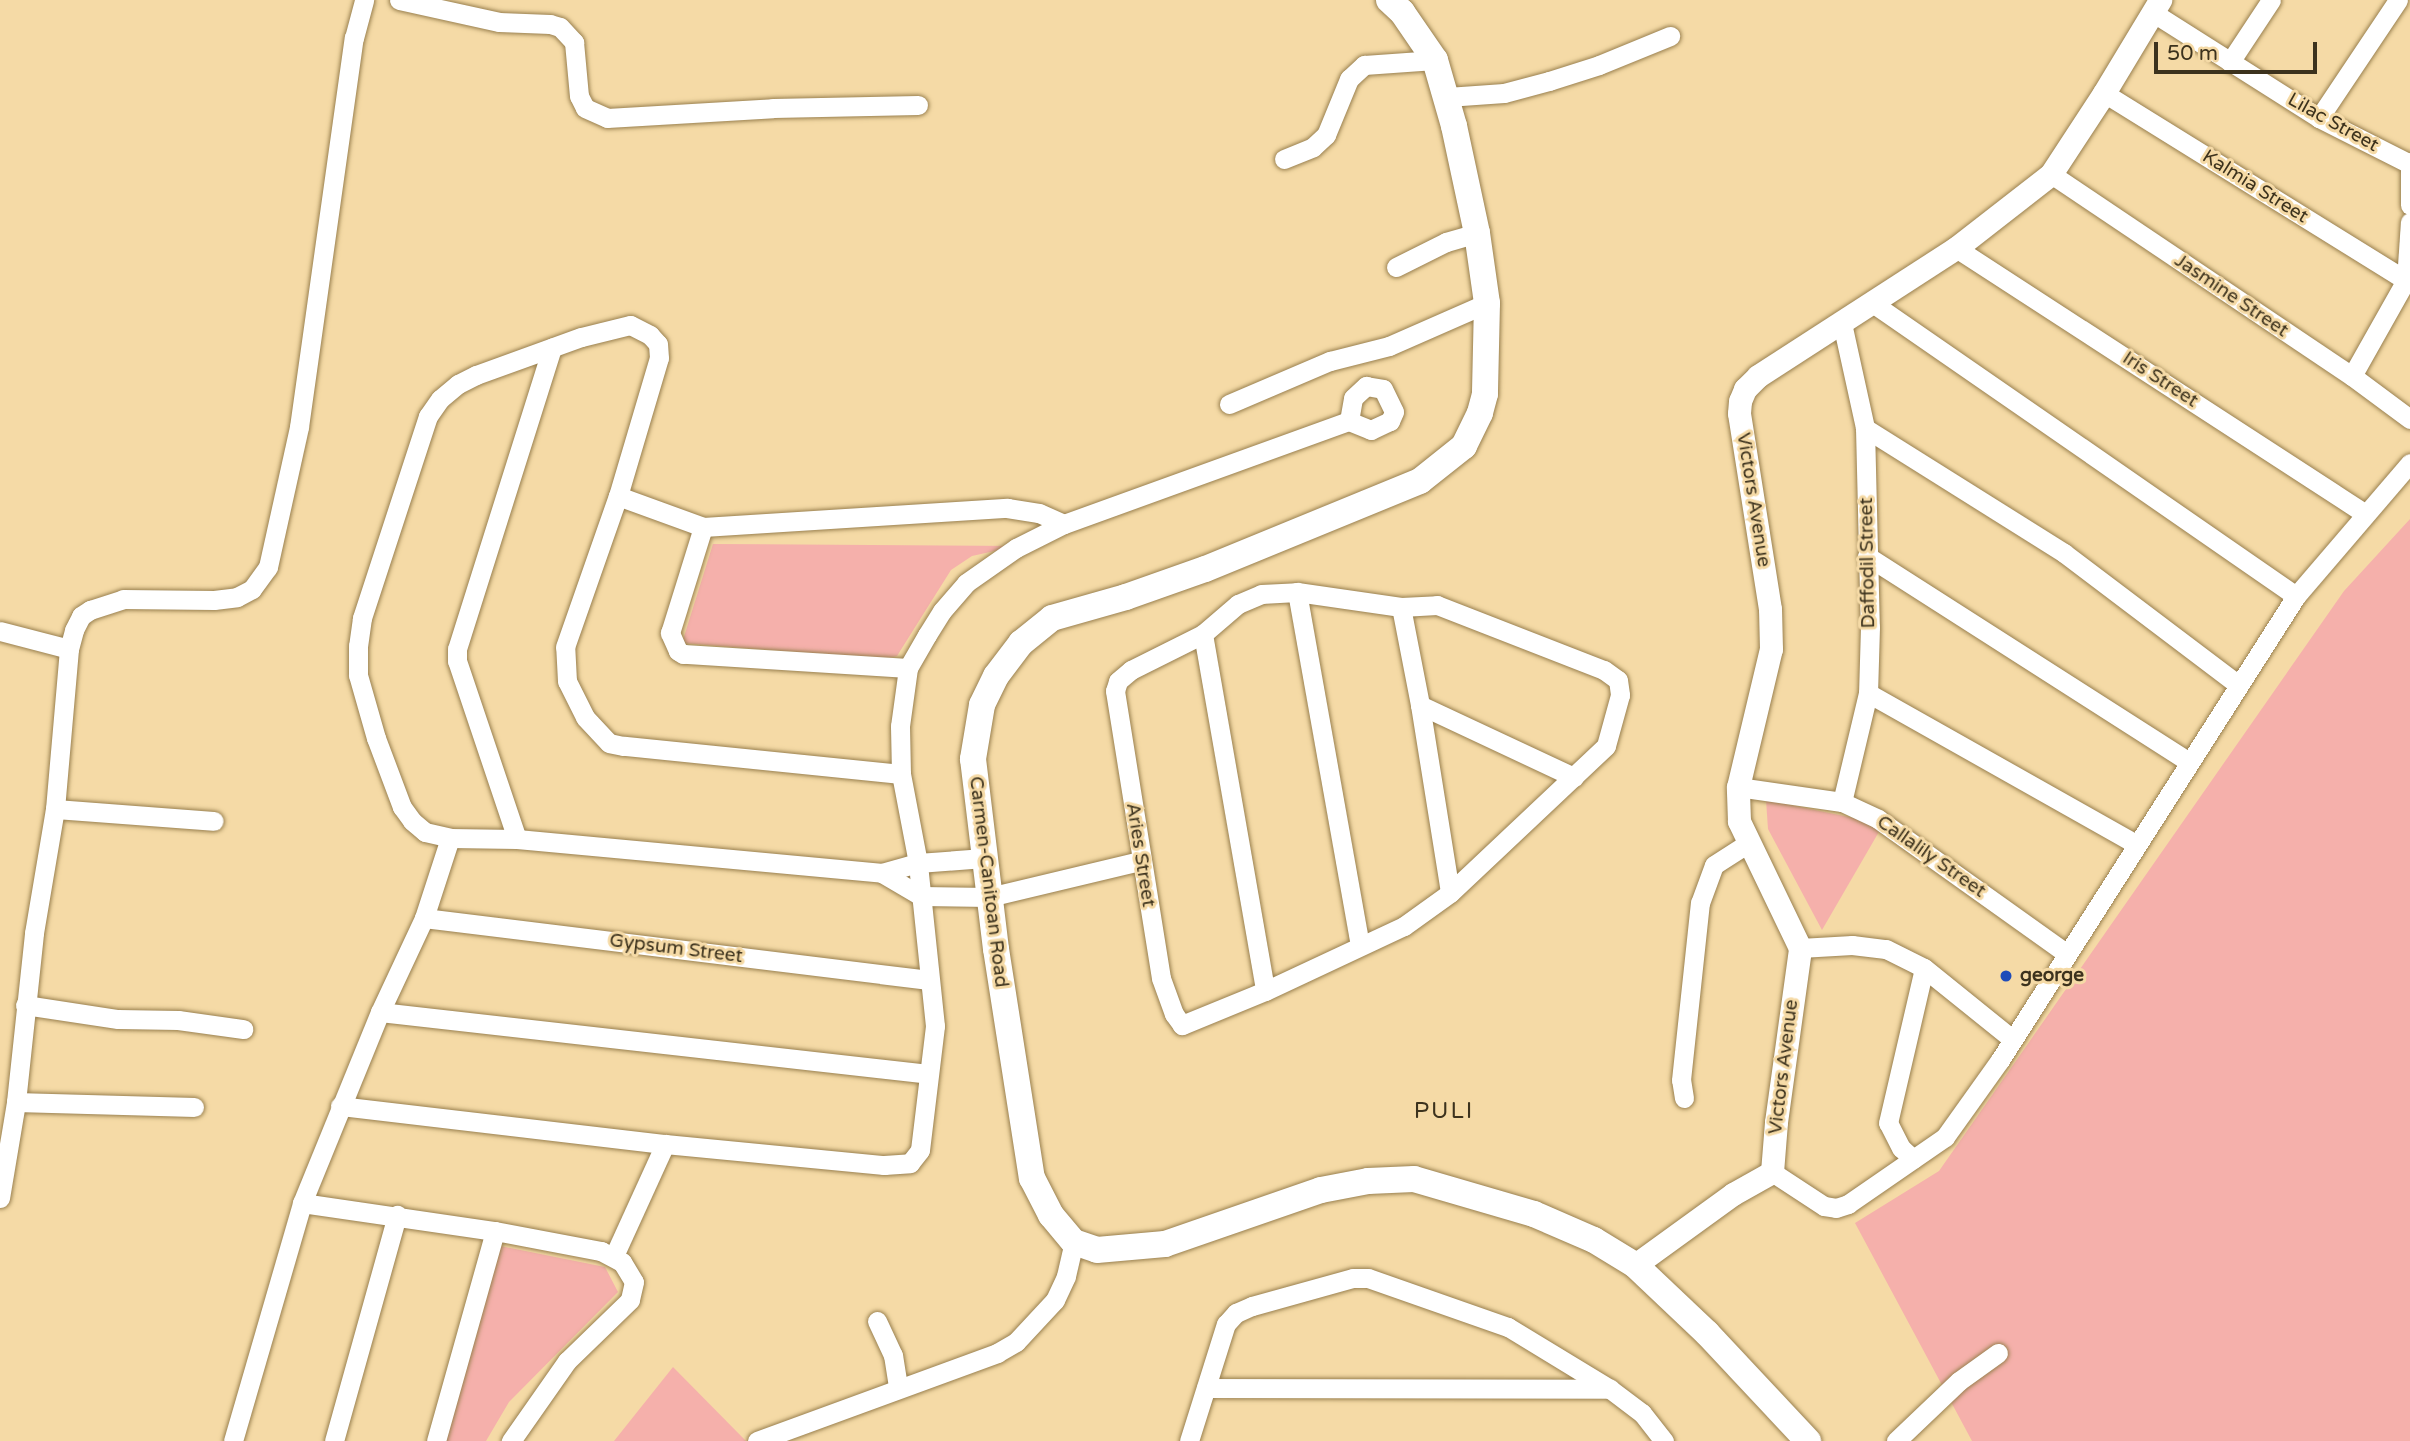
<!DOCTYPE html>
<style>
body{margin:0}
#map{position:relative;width:2410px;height:1441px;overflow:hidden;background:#f5daa6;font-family:"Varela Round",sans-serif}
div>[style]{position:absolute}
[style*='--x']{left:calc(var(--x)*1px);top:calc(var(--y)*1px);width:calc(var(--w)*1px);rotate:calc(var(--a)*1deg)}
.green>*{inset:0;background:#f5b0ab}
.roads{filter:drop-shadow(0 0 2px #99804f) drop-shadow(0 0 2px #99804f)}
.minor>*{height:19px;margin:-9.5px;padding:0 9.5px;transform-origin:9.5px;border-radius:9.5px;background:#fff}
.tertiary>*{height:23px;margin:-11.5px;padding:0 11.5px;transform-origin:11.5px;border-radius:11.5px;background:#fff}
.secondary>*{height:26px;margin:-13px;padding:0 13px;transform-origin:13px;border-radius:13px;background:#fff}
.dots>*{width:19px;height:19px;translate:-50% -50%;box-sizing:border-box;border:4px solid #f5daa6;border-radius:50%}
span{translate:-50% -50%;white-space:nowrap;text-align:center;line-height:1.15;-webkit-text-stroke:6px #f5daa6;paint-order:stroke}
.street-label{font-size:19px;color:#3c321d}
.poi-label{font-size:19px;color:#3c321d;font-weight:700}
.left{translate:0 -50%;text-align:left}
.quarter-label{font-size:23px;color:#3c321d;letter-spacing:2px}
.scale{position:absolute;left:2154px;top:42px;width:163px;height:32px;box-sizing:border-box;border:4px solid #3c321d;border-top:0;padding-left:9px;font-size:21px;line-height:24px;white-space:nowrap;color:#3c321d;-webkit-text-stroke:5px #f5daa6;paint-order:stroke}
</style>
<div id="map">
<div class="green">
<i style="clip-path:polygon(2410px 519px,2410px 1441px,1972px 1441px,1855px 1223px,1939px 1171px,2344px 591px)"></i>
<i style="clip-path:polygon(713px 544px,1017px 546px,972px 556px,951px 570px,897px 656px,883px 659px,682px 643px)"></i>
<i style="clip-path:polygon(1766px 800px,1854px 818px,1880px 830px,1822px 930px,1768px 829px)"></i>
<i style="clip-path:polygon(500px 1246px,605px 1267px,618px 1292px,509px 1402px,486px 1441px,444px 1441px)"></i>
<i style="clip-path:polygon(673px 1367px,746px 1441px,614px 1441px)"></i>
</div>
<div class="roads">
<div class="minor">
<i style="--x:399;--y:0;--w:102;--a:12.4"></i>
<i style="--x:499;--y:22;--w:51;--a:2.2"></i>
<i style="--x:550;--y:24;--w:10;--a:17"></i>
<i style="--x:560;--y:27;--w:21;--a:47"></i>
<i style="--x:574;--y:42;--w:54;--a:84.7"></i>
<i style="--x:579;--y:96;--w:13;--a:63"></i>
<i style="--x:585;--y:108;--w:24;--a:24"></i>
<i style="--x:607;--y:118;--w:166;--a:-3.4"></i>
<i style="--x:773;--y:108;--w:145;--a:-1.2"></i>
<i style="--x:2152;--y:12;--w:198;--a:32.4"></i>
<i style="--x:2319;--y:118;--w:102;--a:26.8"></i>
<i style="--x:2230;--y:62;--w:74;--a:-56.5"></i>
<i style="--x:2104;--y:93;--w:355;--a:31.8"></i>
<i style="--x:1447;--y:97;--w:57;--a:-4"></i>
<i style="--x:1504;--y:93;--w:47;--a:-14.9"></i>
<i style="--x:1549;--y:81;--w:52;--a:-17.7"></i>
<i style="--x:1599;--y:65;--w:77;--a:-22.2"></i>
<i style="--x:2319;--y:118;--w:142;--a:-56.2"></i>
<i style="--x:1284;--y:159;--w:31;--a:-22"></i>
<i style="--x:1313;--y:147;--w:18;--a:-43"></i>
<i style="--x:1326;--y:135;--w:61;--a:-67.7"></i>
<i style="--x:1349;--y:79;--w:21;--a:-43"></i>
<i style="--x:1364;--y:65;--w:71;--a:-4"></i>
<i style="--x:2410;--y:162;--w:43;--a:90"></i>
<i style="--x:2051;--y:174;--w:362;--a:33.9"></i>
<i style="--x:2352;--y:376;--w:72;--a:36.6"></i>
<i style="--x:1956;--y:248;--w:487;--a:33"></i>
<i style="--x:1396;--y:267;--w:56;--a:-26.6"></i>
<i style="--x:1446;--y:242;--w:32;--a:-16"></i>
<i style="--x:1871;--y:302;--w:517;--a:34.67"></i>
<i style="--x:1842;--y:323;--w:107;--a:77.6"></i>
<i style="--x:1865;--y:428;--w:199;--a:88.6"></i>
<i style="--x:1870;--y:627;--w:66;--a:91.7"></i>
<i style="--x:1868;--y:693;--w:112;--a:103.4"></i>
<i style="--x:2352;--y:376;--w:110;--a:-60.6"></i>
<i style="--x:2406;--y:280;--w:58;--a:-86.1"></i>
<i style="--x:1366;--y:386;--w:17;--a:10"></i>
<i style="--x:1383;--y:389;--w:25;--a:64"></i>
<i style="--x:1394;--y:412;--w:10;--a:114"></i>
<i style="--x:1390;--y:421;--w:21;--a:155"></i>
<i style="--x:1371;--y:430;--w:24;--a:-158"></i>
<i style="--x:1349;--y:421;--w:23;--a:-80"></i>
<i style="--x:1353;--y:398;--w:18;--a:-43"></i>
<i style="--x:1229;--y:404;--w:110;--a:-23.1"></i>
<i style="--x:1330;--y:361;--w:61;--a:-14.3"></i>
<i style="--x:1389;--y:346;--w:107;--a:-23.7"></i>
<i style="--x:1865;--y:428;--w:235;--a:32.1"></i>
<i style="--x:2064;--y:553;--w:217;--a:37.1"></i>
<i style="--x:618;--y:496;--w:90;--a:20"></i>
<i style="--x:1867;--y:556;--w:381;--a:32.6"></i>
<i style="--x:1297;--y:592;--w:105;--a:8.2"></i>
<i style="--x:1401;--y:607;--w:36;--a:-3"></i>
<i style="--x:1437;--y:605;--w:179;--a:21.3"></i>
<i style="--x:1604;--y:670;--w:17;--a:36"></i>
<i style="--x:1618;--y:680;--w:15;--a:82"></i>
<i style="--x:1620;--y:695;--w:53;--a:105.4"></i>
<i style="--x:1606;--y:746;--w:214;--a:136.7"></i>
<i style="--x:1450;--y:893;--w:57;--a:144.3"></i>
<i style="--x:1404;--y:926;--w:153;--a:154.9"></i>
<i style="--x:1265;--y:991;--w:90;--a:157.7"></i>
<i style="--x:1182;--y:1025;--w:14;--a:-126"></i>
<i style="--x:1174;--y:1014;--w:38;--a:-110"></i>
<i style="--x:1161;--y:978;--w:291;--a:-99.1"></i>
<i style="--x:1115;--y:691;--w:10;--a:-73"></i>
<i style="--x:1118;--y:681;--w:17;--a:-40"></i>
<i style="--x:1131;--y:670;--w:80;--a:-26.6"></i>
<i style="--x:1203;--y:634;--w:46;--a:-40.6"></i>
<i style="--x:1238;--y:604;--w:25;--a:-23"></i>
<i style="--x:1261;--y:594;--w:36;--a:-3"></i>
<i style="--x:1297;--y:592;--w:358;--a:79.9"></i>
<i style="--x:1401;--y:607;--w:100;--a:79"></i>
<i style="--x:1420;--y:705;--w:190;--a:80.9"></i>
<i style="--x:0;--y:631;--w:71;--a:14.6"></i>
<i style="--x:1203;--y:634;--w:362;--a:80.1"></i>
<i style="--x:908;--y:668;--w:225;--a:-176.4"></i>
<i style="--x:683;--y:654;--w:6;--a:-149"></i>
<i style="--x:678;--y:651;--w:20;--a:-114"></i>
<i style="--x:670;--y:633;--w:111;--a:-72.7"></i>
<i style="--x:703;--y:527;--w:305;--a:-3.6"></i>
<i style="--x:1007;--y:508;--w:32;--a:9"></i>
<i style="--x:1039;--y:513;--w:27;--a:24"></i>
<i style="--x:1868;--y:693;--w:308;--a:29.4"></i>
<i style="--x:1420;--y:705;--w:170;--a:25.1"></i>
<i style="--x:901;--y:774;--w:279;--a:-174.2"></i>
<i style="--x:623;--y:746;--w:14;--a:-168"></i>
<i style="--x:609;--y:743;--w:35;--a:-133"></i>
<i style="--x:585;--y:717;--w:40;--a:-116.6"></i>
<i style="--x:567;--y:681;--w:34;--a:-93"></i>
<i style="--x:565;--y:647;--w:160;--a:-70.7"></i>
<i style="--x:618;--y:496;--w:144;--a:-73.5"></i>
<i style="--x:659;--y:358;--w:14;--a:-94"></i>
<i style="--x:658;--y:344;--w:12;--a:-132"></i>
<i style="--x:650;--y:335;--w:22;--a:-153"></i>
<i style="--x:630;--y:325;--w:50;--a:166.2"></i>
<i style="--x:581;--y:337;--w:112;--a:160.1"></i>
<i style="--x:476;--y:375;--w:20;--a:153"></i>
<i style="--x:458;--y:384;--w:23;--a:140"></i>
<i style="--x:440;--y:399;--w:21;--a:125"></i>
<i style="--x:428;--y:416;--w:213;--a:108.1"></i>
<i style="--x:362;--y:618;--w:28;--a:98"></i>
<i style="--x:358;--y:646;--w:29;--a:90"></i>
<i style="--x:358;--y:675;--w:66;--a:74.1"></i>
<i style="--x:376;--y:738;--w:74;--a:69.4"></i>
<i style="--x:402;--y:807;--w:17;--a:54"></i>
<i style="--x:412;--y:821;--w:17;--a:40"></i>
<i style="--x:425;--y:832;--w:26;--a:13"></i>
<i style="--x:450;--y:838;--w:67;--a:0.9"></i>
<i style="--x:517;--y:839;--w:367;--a:5.3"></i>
<i style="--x:882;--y:873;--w:37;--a:-16"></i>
<i style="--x:918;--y:863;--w:66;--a:-4.3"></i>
<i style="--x:1738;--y:787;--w:105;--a:8.2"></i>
<i style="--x:1842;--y:802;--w:40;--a:25"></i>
<i style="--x:1878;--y:819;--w:232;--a:35.5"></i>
<i style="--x:55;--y:809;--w:159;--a:4.3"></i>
<i style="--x:517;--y:839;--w:188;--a:-108.6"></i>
<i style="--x:457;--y:661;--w:12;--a:-90"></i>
<i style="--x:457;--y:649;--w:316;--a:-72.5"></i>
<i style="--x:882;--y:873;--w:45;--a:30.5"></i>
<i style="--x:921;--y:896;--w:68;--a:0.8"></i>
<i style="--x:989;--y:897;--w:155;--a:-13.4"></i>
<i style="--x:424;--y:918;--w:509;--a:7"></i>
<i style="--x:1800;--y:948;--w:52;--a:-3.3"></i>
<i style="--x:1852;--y:945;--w:34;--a:7"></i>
<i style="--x:1886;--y:949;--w:42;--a:26.6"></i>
<i style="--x:1924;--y:968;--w:113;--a:38.9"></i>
<i style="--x:25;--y:1005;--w:94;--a:8.6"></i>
<i style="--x:118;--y:1019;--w:60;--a:1"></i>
<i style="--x:178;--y:1020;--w:66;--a:7.9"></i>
<i style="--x:380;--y:1012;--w:552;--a:6.44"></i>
<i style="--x:1684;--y:1098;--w:18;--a:-99"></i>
<i style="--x:1681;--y:1080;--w:178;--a:-83.9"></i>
<i style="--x:1700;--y:903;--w:40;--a:-69.8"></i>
<i style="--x:1714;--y:865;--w:43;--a:-32.6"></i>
<i style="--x:16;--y:1102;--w:178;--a:1.6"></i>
<i style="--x:340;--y:1106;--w:327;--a:6.7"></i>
<i style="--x:665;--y:1144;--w:220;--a:5.5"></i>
<i style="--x:884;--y:1165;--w:26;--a:-4"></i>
<i style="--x:910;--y:1163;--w:16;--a:-52"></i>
<i style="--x:920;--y:1150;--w:125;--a:-83.1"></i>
<i style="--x:935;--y:1026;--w:164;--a:-96"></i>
<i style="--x:918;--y:863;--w:91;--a:-100.8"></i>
<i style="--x:901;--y:774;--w:48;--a:-91.2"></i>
<i style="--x:900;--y:726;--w:59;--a:-82.1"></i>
<i style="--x:908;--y:668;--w:38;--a:-60"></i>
<i style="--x:927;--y:635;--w:28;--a:-58"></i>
<i style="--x:942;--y:611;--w:37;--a:-49"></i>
<i style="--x:966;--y:583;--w:61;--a:-35"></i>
<i style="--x:1016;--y:548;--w:54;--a:-26.6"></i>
<i style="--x:1064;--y:524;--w:303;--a:-19.9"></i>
<i style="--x:1913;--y:1159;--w:16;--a:-137"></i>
<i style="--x:1901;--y:1148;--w:28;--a:-117"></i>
<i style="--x:1888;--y:1123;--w:159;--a:-76.9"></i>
<i style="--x:1772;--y:1172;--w:62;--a:33.2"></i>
<i style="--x:1824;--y:1206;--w:12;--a:9"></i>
<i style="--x:1836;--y:1208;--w:13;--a:-18"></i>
<i style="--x:1848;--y:1204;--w:118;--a:-34.6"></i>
<i style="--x:1945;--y:1137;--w:95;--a:-54.5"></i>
<i style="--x:2000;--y:1060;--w:550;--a:-57.46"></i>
<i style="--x:2296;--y:596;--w:175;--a:-49.4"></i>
<i style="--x:0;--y:1198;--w:97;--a:-80.5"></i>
<i style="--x:16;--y:1102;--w:170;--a:-83.9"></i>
<i style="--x:34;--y:933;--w:126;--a:-80.4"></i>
<i style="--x:55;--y:809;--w:161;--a:-85"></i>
<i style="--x:69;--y:649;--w:20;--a:-75"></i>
<i style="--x:74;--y:630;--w:16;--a:-63"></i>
<i style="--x:81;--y:616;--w:11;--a:-34"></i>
<i style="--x:90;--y:610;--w:35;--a:-18"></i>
<i style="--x:123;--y:599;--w:91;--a:0.6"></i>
<i style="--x:214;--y:600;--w:23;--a:-7"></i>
<i style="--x:237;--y:597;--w:17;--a:-28"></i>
<i style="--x:252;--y:589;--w:27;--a:-54"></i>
<i style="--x:268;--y:567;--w:143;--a:-77.5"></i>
<i style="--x:299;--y:427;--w:393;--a:-82"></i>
<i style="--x:354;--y:38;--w:39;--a:-75"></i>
<i style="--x:302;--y:1203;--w:195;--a:8.3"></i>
<i style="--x:495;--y:1231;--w:108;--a:10.7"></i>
<i style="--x:601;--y:1251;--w:24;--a:28"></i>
<i style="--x:622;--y:1262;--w:23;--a:59"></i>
<i style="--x:634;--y:1282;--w:18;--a:103"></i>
<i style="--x:630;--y:1300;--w:88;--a:135.9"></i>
<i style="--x:567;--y:1361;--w:98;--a:125"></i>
<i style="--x:614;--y:1256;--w:123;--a:-65.5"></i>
<i style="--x:877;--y:1321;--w:38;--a:65"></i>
<i style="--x:893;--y:1355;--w:33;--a:81"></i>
<i style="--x:1206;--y:1388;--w:404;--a:0.1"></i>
<i style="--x:233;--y:1441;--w:248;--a:-73.8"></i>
<i style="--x:302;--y:1203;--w:206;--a:-67.8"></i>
<i style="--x:380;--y:1012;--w:104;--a:-64.9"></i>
<i style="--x:424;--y:918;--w:84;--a:-72"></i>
<i style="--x:334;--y:1441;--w:235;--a:-74.4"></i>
<i style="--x:436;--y:1441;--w:218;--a:-74.3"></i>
<i style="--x:757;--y:1441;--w:256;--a:-20.1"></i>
<i style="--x:997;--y:1353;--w:22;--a:-30"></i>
<i style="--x:1016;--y:1342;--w:57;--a:-47.1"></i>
<i style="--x:1055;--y:1300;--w:26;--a:-65"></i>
<i style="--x:1066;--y:1276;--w:35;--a:-77"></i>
<i style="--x:1189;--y:1441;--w:123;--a:-72.5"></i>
<i style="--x:1226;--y:1324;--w:15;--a:-48"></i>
<i style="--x:1236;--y:1313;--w:17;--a:-24"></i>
<i style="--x:1252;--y:1306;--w:105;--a:-15.5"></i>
<i style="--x:1353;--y:1278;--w:15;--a:0"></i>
<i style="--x:1368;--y:1278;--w:148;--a:19.3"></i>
<i style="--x:1508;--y:1327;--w:119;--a:31.3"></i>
<i style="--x:1610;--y:1389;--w:40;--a:37"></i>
<i style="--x:1642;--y:1413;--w:36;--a:52"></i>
<i style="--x:1896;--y:1441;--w:87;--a:-43.6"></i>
<i style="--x:1959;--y:1381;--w:48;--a:-35.7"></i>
</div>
<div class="tertiary">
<i style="--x:1635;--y:1265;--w:121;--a:-35.9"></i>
<i style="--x:1733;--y:1194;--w:45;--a:-29.4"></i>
<i style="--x:1772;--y:1172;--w:50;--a:-85.4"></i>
<i style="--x:1776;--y:1122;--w:176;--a:-82.1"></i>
<i style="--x:1800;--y:948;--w:141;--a:-115.7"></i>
<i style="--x:1739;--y:821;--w:34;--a:-92"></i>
<i style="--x:1738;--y:787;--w:142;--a:-76.6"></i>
<i style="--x:1771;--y:649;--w:40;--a:-91.4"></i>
<i style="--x:1770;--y:609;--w:198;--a:-99"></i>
<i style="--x:1739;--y:413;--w:12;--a:-85"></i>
<i style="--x:1740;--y:401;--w:13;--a:-67"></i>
<i style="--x:1745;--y:389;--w:18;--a:-45"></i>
<i style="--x:1758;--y:376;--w:236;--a:-32.9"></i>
<i style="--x:1956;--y:248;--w:120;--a:-37.9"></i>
<i style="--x:2051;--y:174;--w:97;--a:-56.8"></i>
<i style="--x:2104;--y:93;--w:109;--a:-58.9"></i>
</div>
<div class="secondary">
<i style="--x:1389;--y:0;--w:18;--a:43"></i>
<i style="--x:1402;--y:12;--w:58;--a:55.5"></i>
<i style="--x:1435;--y:60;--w:69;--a:73.9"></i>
<i style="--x:1454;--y:126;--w:109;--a:77.9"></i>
<i style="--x:1477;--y:233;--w:71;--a:81.9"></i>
<i style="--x:1487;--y:303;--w:91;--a:91.3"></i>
<i style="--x:1485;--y:394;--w:20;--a:105"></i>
<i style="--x:1480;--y:413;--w:37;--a:116"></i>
<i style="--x:1464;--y:446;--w:56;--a:141.5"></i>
<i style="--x:1420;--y:481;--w:232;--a:157.7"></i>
<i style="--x:1205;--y:569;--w:84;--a:160.5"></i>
<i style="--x:1126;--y:597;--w:77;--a:164.2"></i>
<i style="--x:1052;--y:618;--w:40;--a:141"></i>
<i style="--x:1021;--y:643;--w:41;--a:127.1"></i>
<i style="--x:996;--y:676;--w:32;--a:116"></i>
<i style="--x:982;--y:705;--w:55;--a:99.5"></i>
<i style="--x:973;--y:759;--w:191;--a:83.1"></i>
<i style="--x:996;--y:949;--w:232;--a:81.1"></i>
<i style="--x:1032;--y:1178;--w:42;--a:62.8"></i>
<i style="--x:1051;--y:1215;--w:35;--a:50"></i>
<i style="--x:1074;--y:1242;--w:24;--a:19"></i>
<i style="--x:1097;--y:1250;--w:68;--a:-5"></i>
<i style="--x:1165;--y:1244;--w:165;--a:-19.1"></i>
<i style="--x:1321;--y:1190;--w:48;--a:-10.8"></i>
<i style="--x:1368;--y:1181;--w:46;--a:-2.5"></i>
<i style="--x:1414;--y:1179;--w:125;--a:16.3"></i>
<i style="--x:1534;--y:1214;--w:65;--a:23.4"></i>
<i style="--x:1594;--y:1240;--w:48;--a:31.4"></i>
<i style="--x:1635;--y:1265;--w:99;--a:43.4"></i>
<i style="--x:1707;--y:1333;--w:148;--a:46.9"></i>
</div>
</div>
<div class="dots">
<i style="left:2006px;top:976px;background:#1f4cb9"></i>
</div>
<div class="street-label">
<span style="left:2333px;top:123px;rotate:29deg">Lilac Street</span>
<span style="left:2255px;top:187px;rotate:32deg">Kalmia Street</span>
<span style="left:2231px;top:296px;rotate:34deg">Jasmine Street</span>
<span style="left:2160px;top:380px;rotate:33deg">Iris Street</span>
<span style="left:1753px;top:500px;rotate:81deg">Victors Avenue</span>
<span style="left:1868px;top:563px;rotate:-91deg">Daffodil Street</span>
<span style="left:1140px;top:855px;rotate:81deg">Aries Street</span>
<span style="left:1931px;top:857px;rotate:35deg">Callalily Street</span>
<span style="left:988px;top:882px;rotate:83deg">Carmen-Canitoan Road</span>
<span style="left:676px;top:949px;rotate:7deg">Gypsum Street</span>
<span style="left:1784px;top:1067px;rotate:-83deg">Victors Avenue</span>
</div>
<div class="poi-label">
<span class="left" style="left:2020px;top:976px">george</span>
</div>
<div class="quarter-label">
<span style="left:1444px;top:1111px">PULI</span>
</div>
<div class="scale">50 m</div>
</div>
